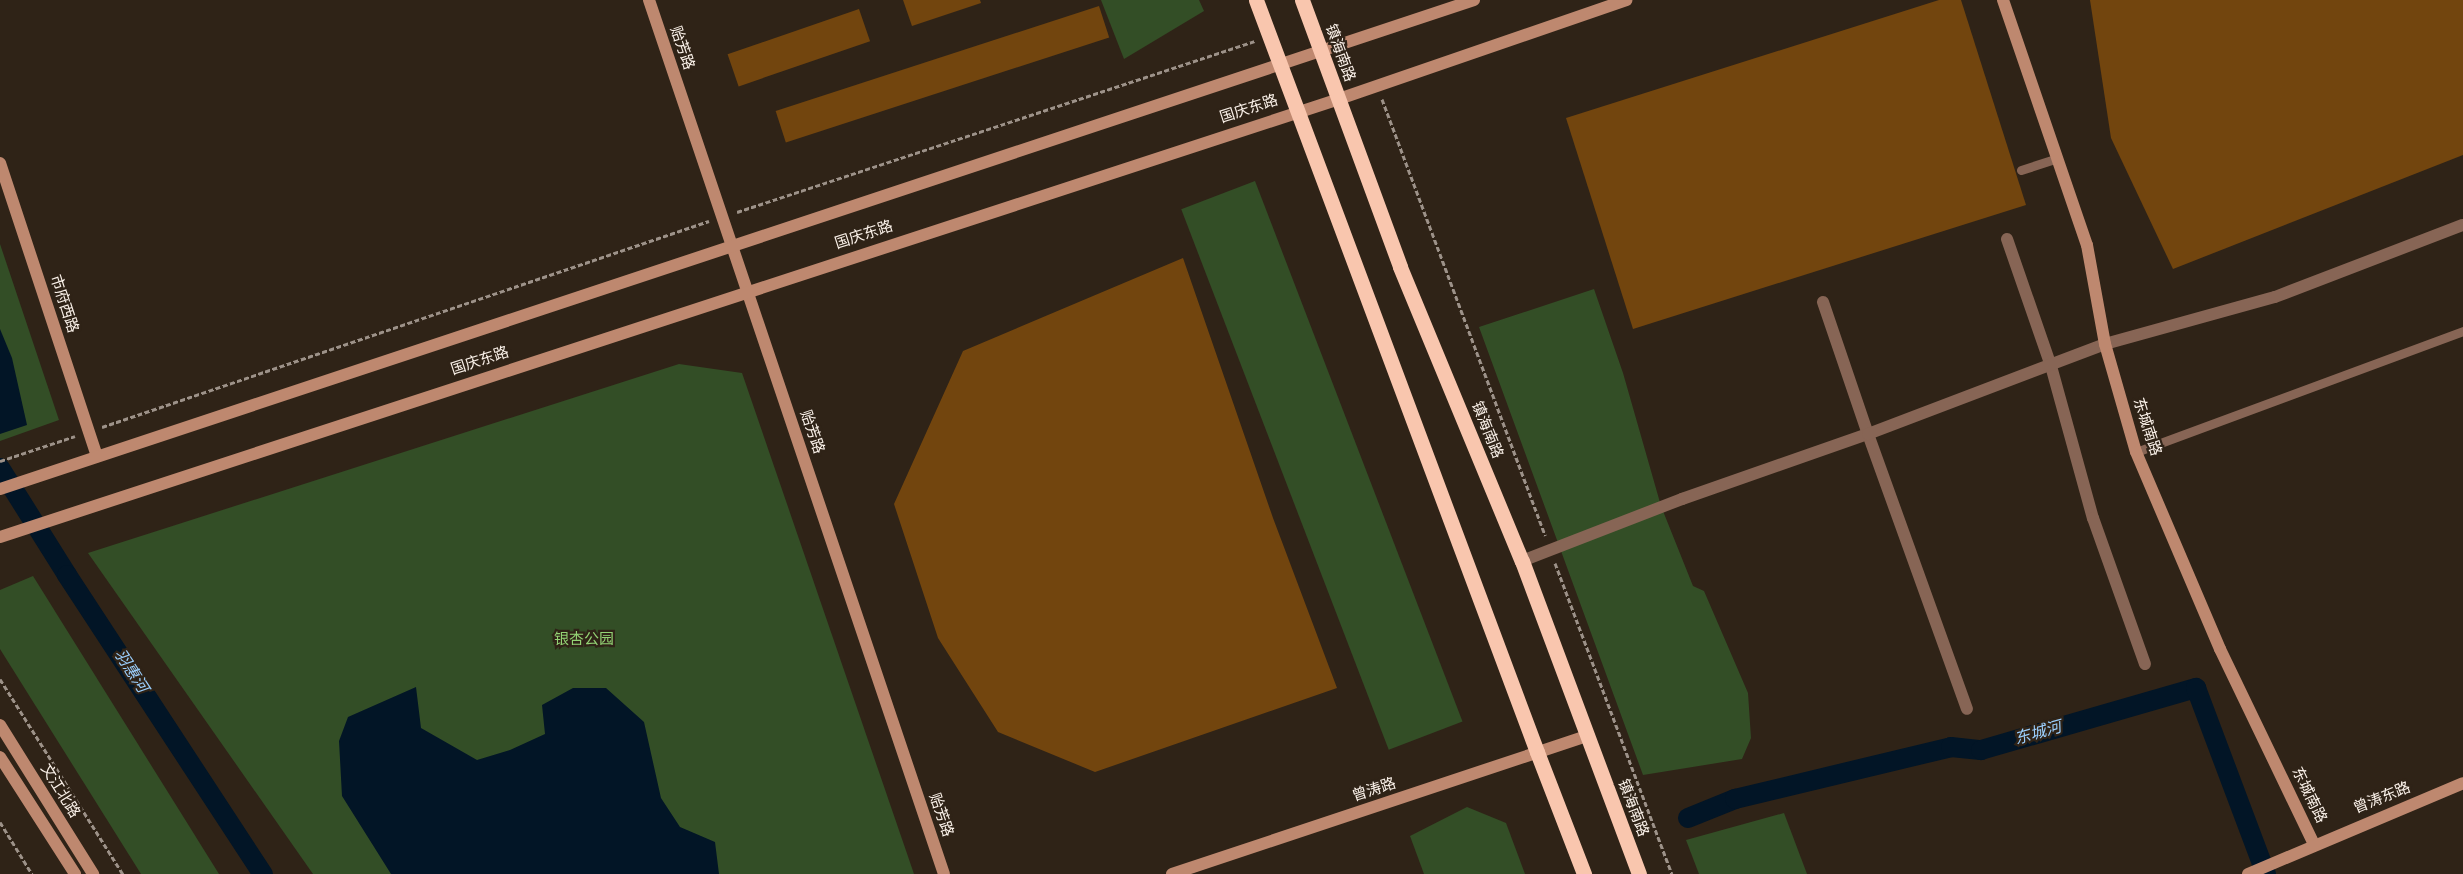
<!DOCTYPE html>
<meta charset="utf-8">
<style>
body{margin:0}
#map{position:relative;width:2463px;height:874px;overflow:hidden;background:#2f2317;font-family:"Work Sans","Noto Sans SC",sans-serif}
div>[style]{position:absolute}
[style*='--x']{left:calc(var(--x)*1px);top:calc(var(--y)*1px);width:calc(var(--w)*1px);rotate:calc(var(--a)*1deg)}
.green>*{inset:0;background:#334e26;transform-origin:0 0}
.water>*{inset:0;background:#021526}
.canal>*{height:20px;margin:-10px;padding:0 10px;transform-origin:10px;border-radius:10px;background:#021526}
.building>*{inset:0;background:#72450e;transform-origin:0 0}
.path>*{height:3px;margin-top:-1.5px;transform-origin:0;background:repeating-linear-gradient(90deg,#9d9289 0 5px,transparent 0 7.5px)}
.lane>*{height:9px;margin:-4.5px;padding:0 4.5px;transform-origin:4.5px;border-radius:4.5px;background:#876555}
.street>*{height:12px;margin:-6px;padding:0 6px;transform-origin:6px;border-radius:6px;background:#876555}
.secondary>*{height:12px;margin:-6px;padding:0 6px;transform-origin:6px;border-radius:6px;background:#be886f}
.highway>*{height:15px;margin:-7.5px;padding:0 7.5px;transform-origin:7.5px;border-radius:7.5px;background:#f9c6ae}
span{translate:-50% -50%;white-space:nowrap;text-align:center;line-height:1.15;-webkit-text-stroke:4.5px #2f2317;paint-order:stroke}
.street-label{font-size:15px;color:#fcf3eb}
.park-label{font-size:15px;color:#93d374}
.water-label{font-size:16px;color:#9bcffd;font-style:italic}
</style>
<div id="map">
<div class="green">
<i style="clip-path:polygon(1101px 0,1199px 0,1204px 11px,1124px 59px)"></i>
<i style="left:1255px;top:181px;width:579px;height:79px;rotate:69deg"></i>
<i style="clip-path:polygon(0 244px,59px 420px,0 441px)"></i>
<i style="clip-path:polygon(1594px 289px,1623px 373px,1661px 506px,1693px 586px,1704px 591px,1748px 693px,1751px 738px,1742px 759px,1643px 775px,1479px 327px)"></i>
<i style="clip-path:polygon(679px 364px,742px 373px,914px 874px,313px 874px,88px 553px)"></i>
<i style="clip-path:polygon(33px 576px,219px 874px,141px 874px,0 649px,0 590px)"></i>
<i style="clip-path:polygon(1467px 807px,1506px 823px,1525px 874px,1424px 874px,1410px 836px)"></i>
<i style="clip-path:polygon(1784px 813px,1807px 874px,1699px 874px,1686px 840px)"></i>
</div>
<div class="water">
<i style="clip-path:polygon(0 329px,12px 358px,27px 425px,0 434px)"></i>
<i style="clip-path:polygon(416px 687px,421px 728px,477px 760px,510px 750px,545px 734px,542px 705px,573px 688px,606px 688px,644px 722px,661px 798px,680px 827px,715px 842px,719px 874px,391px 874px,342px 796px,339px 741px,348px 717px)"></i>
</div>
<div class="canal">
<i style="--x:0;--y:468;--w:126;--a:57.9"></i>
<i style="--x:67;--y:575;--w:358;--a:56.8"></i>
<i style="--x:1688;--y:818;--w:51;--a:-22"></i>
<i style="--x:1735;--y:799;--w:222;--a:-13.5"></i>
<i style="--x:1951;--y:747;--w:30;--a:6"></i>
<i style="--x:1981;--y:750;--w:224;--a:-16.1"></i>
<i style="--x:2196;--y:688;--w:199;--a:69.4"></i>
</div>
<div class="building">
<i style="clip-path:polygon(903px 0,980px 0,981px 3px,912px 26px)"></i>
<i style="clip-path:polygon(1939px 0,1961px 0,2026px 205px,1633px 329px,1566px 118px)"></i>
<i style="clip-path:polygon(2090px 0,2463px 0,2463px 155px,2173px 269px,2111px 138px)"></i>
<i style="left:1099px;top:6px;width:33px;height:340px;rotate:72deg"></i>
<i style="left:859px;top:9px;width:34px;height:139px;rotate:71deg"></i>
<i style="clip-path:polygon(1183px 258px,1273px 518px,1337px 688px,1095px 772px,998px 732px,938px 638px,894px 504px,963px 351px)"></i>
</div>
<div class="path">
<i style="--x:1382;--y:99;--w:466;--a:69.5"></i>
<i style="--x:737;--y:212;--w:545;--a:-18.27"></i>
<i style="--x:102;--y:427;--w:641;--a:-18.75"></i>
<i style="--x:0;--y:461;--w:79;--a:-18.4"></i>
<i style="--x:1555;--y:563;--w:332;--a:69.4"></i>
<i style="--x:0;--y:679;--w:231;--a:57.8"></i>
<i style="--x:0;--y:822;--w:61;--a:58.4"></i>
</div>
<div class="lane">
<i style="--x:2021;--y:170;--w:38;--a:-18"></i>
<i style="--x:2136;--y:452;--w:349;--a:-20.3"></i>
</div>
<div class="street">
<i style="--x:2007;--y:239;--w:134;--a:70.9"></i>
<i style="--x:2051;--y:366;--w:158;--a:74.6"></i>
<i style="--x:2093;--y:518;--w:155;--a:70.4"></i>
<i style="--x:1823;--y:302;--w:139;--a:71.2"></i>
<i style="--x:1868;--y:434;--w:292;--a:70.2"></i>
<i style="--x:1522;--y:561;--w:172;--a:-21.2"></i>
<i style="--x:1682;--y:499;--w:197;--a:-19.3"></i>
<i style="--x:1868;--y:434;--w:254;--a:-20.8"></i>
<i style="--x:2105;--y:344;--w:176;--a:-15.5"></i>
<i style="--x:2275;--y:297;--w:201;--a:-21"></i>
</div>
<div class="secondary">
<i style="--x:649;--y:0;--w:922;--a:71.35"></i>
<i style="--x:2003;--y:0;--w:259;--a:71.1"></i>
<i style="--x:2087;--y:245;--w:101;--a:79.7"></i>
<i style="--x:2105;--y:344;--w:112;--a:74"></i>
<i style="--x:2136;--y:452;--w:214;--a:66.9"></i>
<i style="--x:2220;--y:649;--w:216;--a:64.3"></i>
<i style="--x:0;--y:163;--w:309;--a:71.7"></i>
<i style="--x:0;--y:489;--w:1553;--a:-18.35"></i>
<i style="--x:0;--y:537;--w:1409;--a:-18.11"></i>
<i style="--x:1339;--y:99;--w:304;--a:-19"></i>
<i style="--x:0;--y:725;--w:176;--a:58"></i>
<i style="--x:0;--y:757;--w:139;--a:57.3"></i>
<i style="--x:1172;--y:874;--w:437;--a:-18.4"></i>
<i style="--x:2248;--y:874;--w:233;--a:-22.9"></i>
</div>
<div class="highway">
<i style="--x:1256;--y:0;--w:803;--a:69.51"></i>
<i style="--x:1537;--y:752;--w:131;--a:68.9"></i>
<i style="--x:1302;--y:0;--w:284;--a:69.8"></i>
<i style="--x:1400;--y:267;--w:318;--a:67.5"></i>
<i style="--x:1522;--y:561;--w:334;--a:69.5"></i>
</div>
<div class="street-label">
<span style="left:682px;top:48px;rotate:71deg">贻芳路</span>
<span style="left:1340px;top:53px;rotate:70deg">镇海南路</span>
<span style="left:1249px;top:109px;rotate:-18deg">国庆东路</span>
<span style="left:864px;top:235px;rotate:-18deg">国庆东路</span>
<span style="left:64px;top:304px;rotate:72deg">市府西路</span>
<span style="left:480px;top:361px;rotate:-18deg">国庆东路</span>
<span style="left:2147px;top:427px;rotate:72deg">东城南路</span>
<span style="left:1487px;top:430px;rotate:68deg">镇海南路</span>
<span style="left:812px;top:432px;rotate:71deg">贻芳路</span>
<span style="left:1374px;top:790px;rotate:-18deg">曾涛路</span>
<span style="left:60px;top:791px;rotate:58deg">文江北路</span>
<span style="left:2309px;top:795px;rotate:64deg">东城南路</span>
<span style="left:2382px;top:798px;rotate:-22deg">曾涛东路</span>
<span style="left:1633px;top:808px;rotate:69deg">镇海南路</span>
<span style="left:941px;top:815px;rotate:71deg">贻芳路</span>
</div>
<div class="park-label">
<span style="left:584px;top:640px">银杏公园</span>
</div>
<div class="water-label">
<span style="left:131px;top:671px;rotate:57deg">羽惠河</span>
<span style="left:2038px;top:733px;rotate:-16deg">东城河</span>
</div>
</div>
